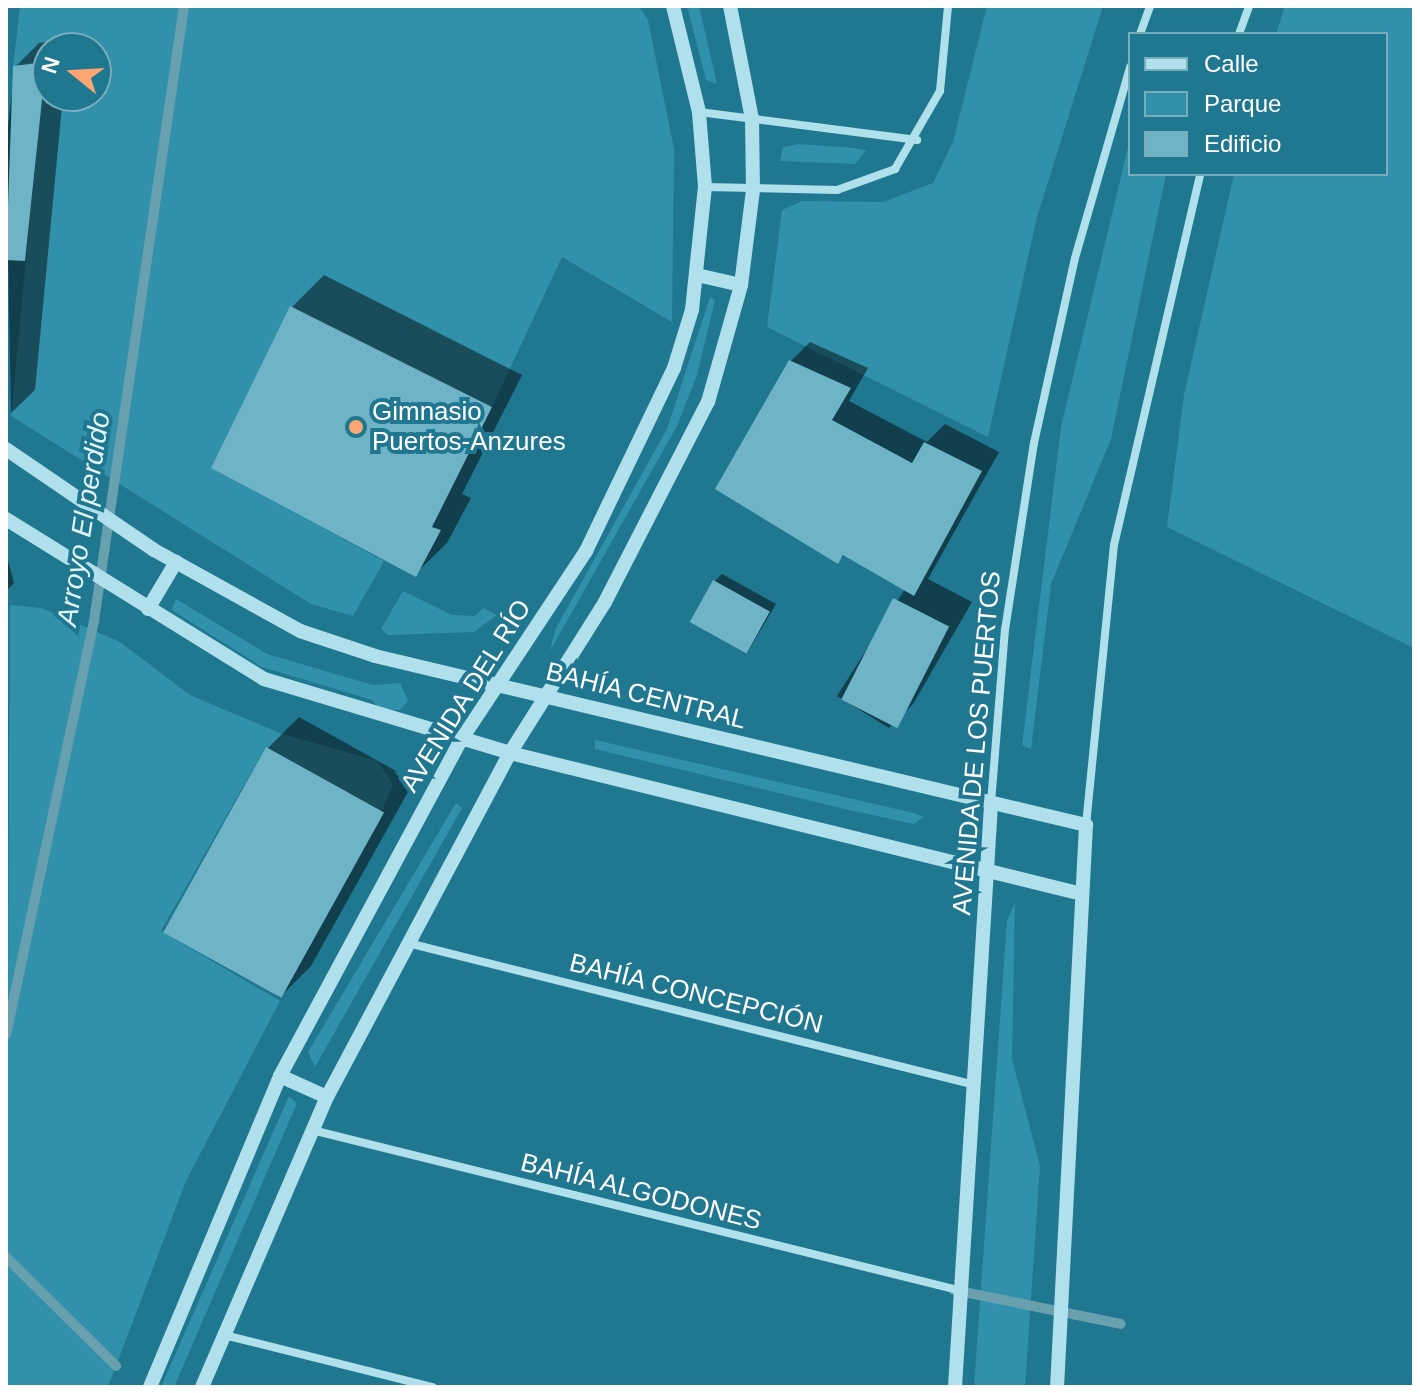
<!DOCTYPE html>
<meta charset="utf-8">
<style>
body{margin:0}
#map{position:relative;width:1420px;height:1393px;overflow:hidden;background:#207790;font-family:Arial,sans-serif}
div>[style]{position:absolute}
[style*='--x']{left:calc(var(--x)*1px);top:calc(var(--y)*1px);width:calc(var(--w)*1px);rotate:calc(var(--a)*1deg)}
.green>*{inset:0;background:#3191ab}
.shadow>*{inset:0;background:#0007}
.stream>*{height:10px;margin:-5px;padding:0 5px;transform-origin:5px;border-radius:5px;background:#68a0b0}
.building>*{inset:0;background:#6eb3c6;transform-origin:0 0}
.minor>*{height:8px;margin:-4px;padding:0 4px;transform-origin:4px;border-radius:4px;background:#b1e0ed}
.tertiary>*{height:14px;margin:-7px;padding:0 7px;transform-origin:7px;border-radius:7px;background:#b1e0ed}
.dots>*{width:22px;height:22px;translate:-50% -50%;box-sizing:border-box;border:4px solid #207790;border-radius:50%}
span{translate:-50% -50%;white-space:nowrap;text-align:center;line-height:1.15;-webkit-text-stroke:8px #207790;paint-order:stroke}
.poi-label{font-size:26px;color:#fff}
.left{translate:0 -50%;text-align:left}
.street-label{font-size:26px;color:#fff}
.water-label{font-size:28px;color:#e1f5fa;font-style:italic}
.frame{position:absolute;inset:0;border:8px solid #fff;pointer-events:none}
.legend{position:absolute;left:1128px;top:32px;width:260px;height:144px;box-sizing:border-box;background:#207790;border:2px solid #79adbc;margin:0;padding:10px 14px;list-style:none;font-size:24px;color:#fff}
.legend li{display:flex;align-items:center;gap:16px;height:40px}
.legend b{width:40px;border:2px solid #79adbc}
.north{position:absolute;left:32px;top:32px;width:80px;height:80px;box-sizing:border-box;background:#207790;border:2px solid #79adbc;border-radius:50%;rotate:288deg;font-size:22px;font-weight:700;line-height:32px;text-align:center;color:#fff}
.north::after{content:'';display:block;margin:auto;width:28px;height:36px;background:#faa572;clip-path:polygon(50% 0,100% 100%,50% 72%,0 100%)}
</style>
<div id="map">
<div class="green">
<i style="clip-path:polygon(evenodd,20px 6px,639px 6px,648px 20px,674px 149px,672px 322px,562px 257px,492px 407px,290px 306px,211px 468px,384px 561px,353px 616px,311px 604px,11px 416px,45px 62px,13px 67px,20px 6px,48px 48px,96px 48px,96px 96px,48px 96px,48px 48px)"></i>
<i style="clip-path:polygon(687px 6px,699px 6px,717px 84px,706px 80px)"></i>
<i style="clip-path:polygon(987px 6px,1103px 6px,1037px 217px,988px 437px,767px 327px,782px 210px,802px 201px,883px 202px,933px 183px,953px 142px)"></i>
<i style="clip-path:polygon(1285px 6px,1414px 6px,1414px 648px,1167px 527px,1184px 395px,1234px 174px,1386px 174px,1386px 34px,1276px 34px)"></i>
<i style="clip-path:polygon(1130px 139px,1130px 174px,1166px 174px,1111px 439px,1051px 584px,1031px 749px,1022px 745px,1061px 427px)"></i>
<i style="clip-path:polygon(799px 144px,854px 148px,866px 151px,855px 164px,780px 161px,783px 147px)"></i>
<i style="clip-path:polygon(710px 297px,715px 300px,697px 375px,677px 426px,550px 651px,556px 628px,667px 429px)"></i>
<i style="clip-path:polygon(403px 591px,452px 615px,475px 616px,483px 608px,497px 615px,474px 632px,388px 635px,381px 629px)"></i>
<i style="clip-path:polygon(176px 599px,267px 654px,373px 685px,400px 683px,408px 701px,400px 710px,380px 709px,372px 700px,262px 667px,172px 610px)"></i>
<i style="clip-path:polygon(10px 605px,42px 608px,120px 642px,190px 695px,282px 734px,378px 761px,393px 785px,381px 812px,265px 748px,161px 931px,280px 1001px,186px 1181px,108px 1387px,6px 1387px)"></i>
<i style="clip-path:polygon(595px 740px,914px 813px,924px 817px,914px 824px,849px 810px,595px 749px)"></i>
<i style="clip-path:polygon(456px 803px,462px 808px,315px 1067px,308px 1052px)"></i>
<i style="clip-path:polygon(1015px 903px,1012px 1059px,1040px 1166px,1025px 1387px,974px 1387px,1007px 920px)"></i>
<i style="clip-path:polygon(289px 1096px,297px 1103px,174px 1387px,161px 1387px)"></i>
</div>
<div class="shadow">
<i style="clip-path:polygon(69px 39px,68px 48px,48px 48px,48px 96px,63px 96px,35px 390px,11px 413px,6px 144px,15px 67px,39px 43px)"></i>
<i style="clip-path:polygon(324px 275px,522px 375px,462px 494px,471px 498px,447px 543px,415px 574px,292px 307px)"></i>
<i style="clip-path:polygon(810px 342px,868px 368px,849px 401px,927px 442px,945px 424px,999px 452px,928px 579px,972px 602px,913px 704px,889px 728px,837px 696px,905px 589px,845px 554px,838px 562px,791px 361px)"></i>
<i style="clip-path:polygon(6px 553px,14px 583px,6px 591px)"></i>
<i style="clip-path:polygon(722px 574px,776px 604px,747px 653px,715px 581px)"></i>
<i style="clip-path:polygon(299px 717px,414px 781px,311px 966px,279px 998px,267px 749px)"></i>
</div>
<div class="stream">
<i style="--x:6;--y:1035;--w:423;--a:-78"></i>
<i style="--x:94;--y:621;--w:622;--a:-81.67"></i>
<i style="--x:6;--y:1257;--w:155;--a:44.7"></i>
<i style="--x:954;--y:1290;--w:170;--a:11.5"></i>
</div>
<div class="building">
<i style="clip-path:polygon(46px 62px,25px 261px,6px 260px,13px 66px)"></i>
<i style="clip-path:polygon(290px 306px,492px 407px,432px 527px,441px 530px,416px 577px,211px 468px)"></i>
<i style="clip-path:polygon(789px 360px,851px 388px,832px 420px,912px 463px,924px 442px,982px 471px,914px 596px,843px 555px,838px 564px,715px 489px)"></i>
<i style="left:713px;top:580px;width:65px;height:48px;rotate:29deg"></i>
<i style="left:893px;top:598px;width:63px;height:114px;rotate:27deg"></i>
<i style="left:266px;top:747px;width:135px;height:212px;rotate:29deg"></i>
</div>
<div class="minor">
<i style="--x:1140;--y:34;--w:30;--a:-70"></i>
<i style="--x:1239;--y:34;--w:30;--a:-70"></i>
<i style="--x:699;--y:112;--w:220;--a:7.3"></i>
<i style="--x:705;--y:187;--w:132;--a:1.3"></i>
<i style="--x:837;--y:190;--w:62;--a:-19.9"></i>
<i style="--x:895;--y:169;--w:90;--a:-60"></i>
<i style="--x:940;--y:91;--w:85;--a:-84.6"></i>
<i style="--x:991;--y:803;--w:174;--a:-85.4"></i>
<i style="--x:1005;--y:630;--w:189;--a:-81.2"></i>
<i style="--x:1034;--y:443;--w:189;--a:-77.5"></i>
<i style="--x:1075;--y:258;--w:199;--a:-73.9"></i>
<i style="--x:1086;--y:825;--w:281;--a:-84.3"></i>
<i style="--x:1114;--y:545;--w:381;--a:-76.9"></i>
<i style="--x:408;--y:943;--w:585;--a:14.06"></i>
<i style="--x:312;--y:1130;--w:670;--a:13.91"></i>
<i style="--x:224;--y:1335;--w:215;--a:14"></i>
</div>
<div class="tertiary">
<i style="--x:697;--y:275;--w:45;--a:12.8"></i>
<i style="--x:6;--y:449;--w:179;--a:34.3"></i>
<i style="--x:154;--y:550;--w:167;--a:29"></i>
<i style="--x:300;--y:631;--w:79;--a:18.4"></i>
<i style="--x:375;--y:656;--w:731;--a:13.37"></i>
<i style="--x:1086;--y:825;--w:563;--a:92.95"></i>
<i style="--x:6;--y:519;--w:304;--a:31.8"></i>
<i style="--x:264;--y:679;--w:257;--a:16.7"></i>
<i style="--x:510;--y:753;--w:589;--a:13.85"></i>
<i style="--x:148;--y:609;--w:55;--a:-59.2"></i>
<i style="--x:280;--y:1076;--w:51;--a:24.1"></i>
<i style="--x:150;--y:1387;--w:337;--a:-67.3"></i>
<i style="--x:280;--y:1076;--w:382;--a:-61.7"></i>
<i style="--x:461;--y:740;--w:227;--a:-56.5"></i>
<i style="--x:586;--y:551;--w:203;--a:-64.3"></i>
<i style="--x:674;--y:368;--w:61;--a:-72.8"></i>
<i style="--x:692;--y:310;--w:124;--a:-84"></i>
<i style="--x:705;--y:187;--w:75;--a:-94.6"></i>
<i style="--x:699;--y:112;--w:109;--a:-103.8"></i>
<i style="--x:202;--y:1387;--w:316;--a:-66.7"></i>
<i style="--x:327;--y:1097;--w:390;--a:-62"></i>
<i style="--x:510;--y:753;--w:178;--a:-57.8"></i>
<i style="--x:605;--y:602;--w:225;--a:-62.8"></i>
<i style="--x:708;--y:402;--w:122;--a:-74.2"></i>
<i style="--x:741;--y:285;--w:96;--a:-82.8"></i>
<i style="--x:753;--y:190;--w:71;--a:-90.8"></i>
<i style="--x:752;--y:119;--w:115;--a:-101"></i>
<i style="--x:955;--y:1387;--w:583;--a:-86.46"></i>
</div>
<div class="dots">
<i style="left:356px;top:427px;background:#faa572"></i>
</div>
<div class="poi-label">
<span class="left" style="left:372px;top:427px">Gimnasio<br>Puertos-Anzures</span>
</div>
<div class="street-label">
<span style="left:466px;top:696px;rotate:-58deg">AVENIDA DEL RÍO</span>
<span style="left:646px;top:696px;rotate:14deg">BAHÍA CENTRAL</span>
<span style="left:977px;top:743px;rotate:-85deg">AVENIDA DE LOS PUERTOS</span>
<span style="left:696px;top:994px;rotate:14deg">BAHÍA CONCEPCIÓN</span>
<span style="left:641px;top:1192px;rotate:14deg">BAHÍA ALGODONES</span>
</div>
<div class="water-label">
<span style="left:84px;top:519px;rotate:-81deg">Arroyo El perdido</span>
</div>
<div class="frame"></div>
<ul class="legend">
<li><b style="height:10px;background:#b1e0ed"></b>Calle</li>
<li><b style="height:22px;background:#3191ab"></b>Parque</li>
<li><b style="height:22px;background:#6eb3c6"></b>Edificio</li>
</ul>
<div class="north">N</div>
</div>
